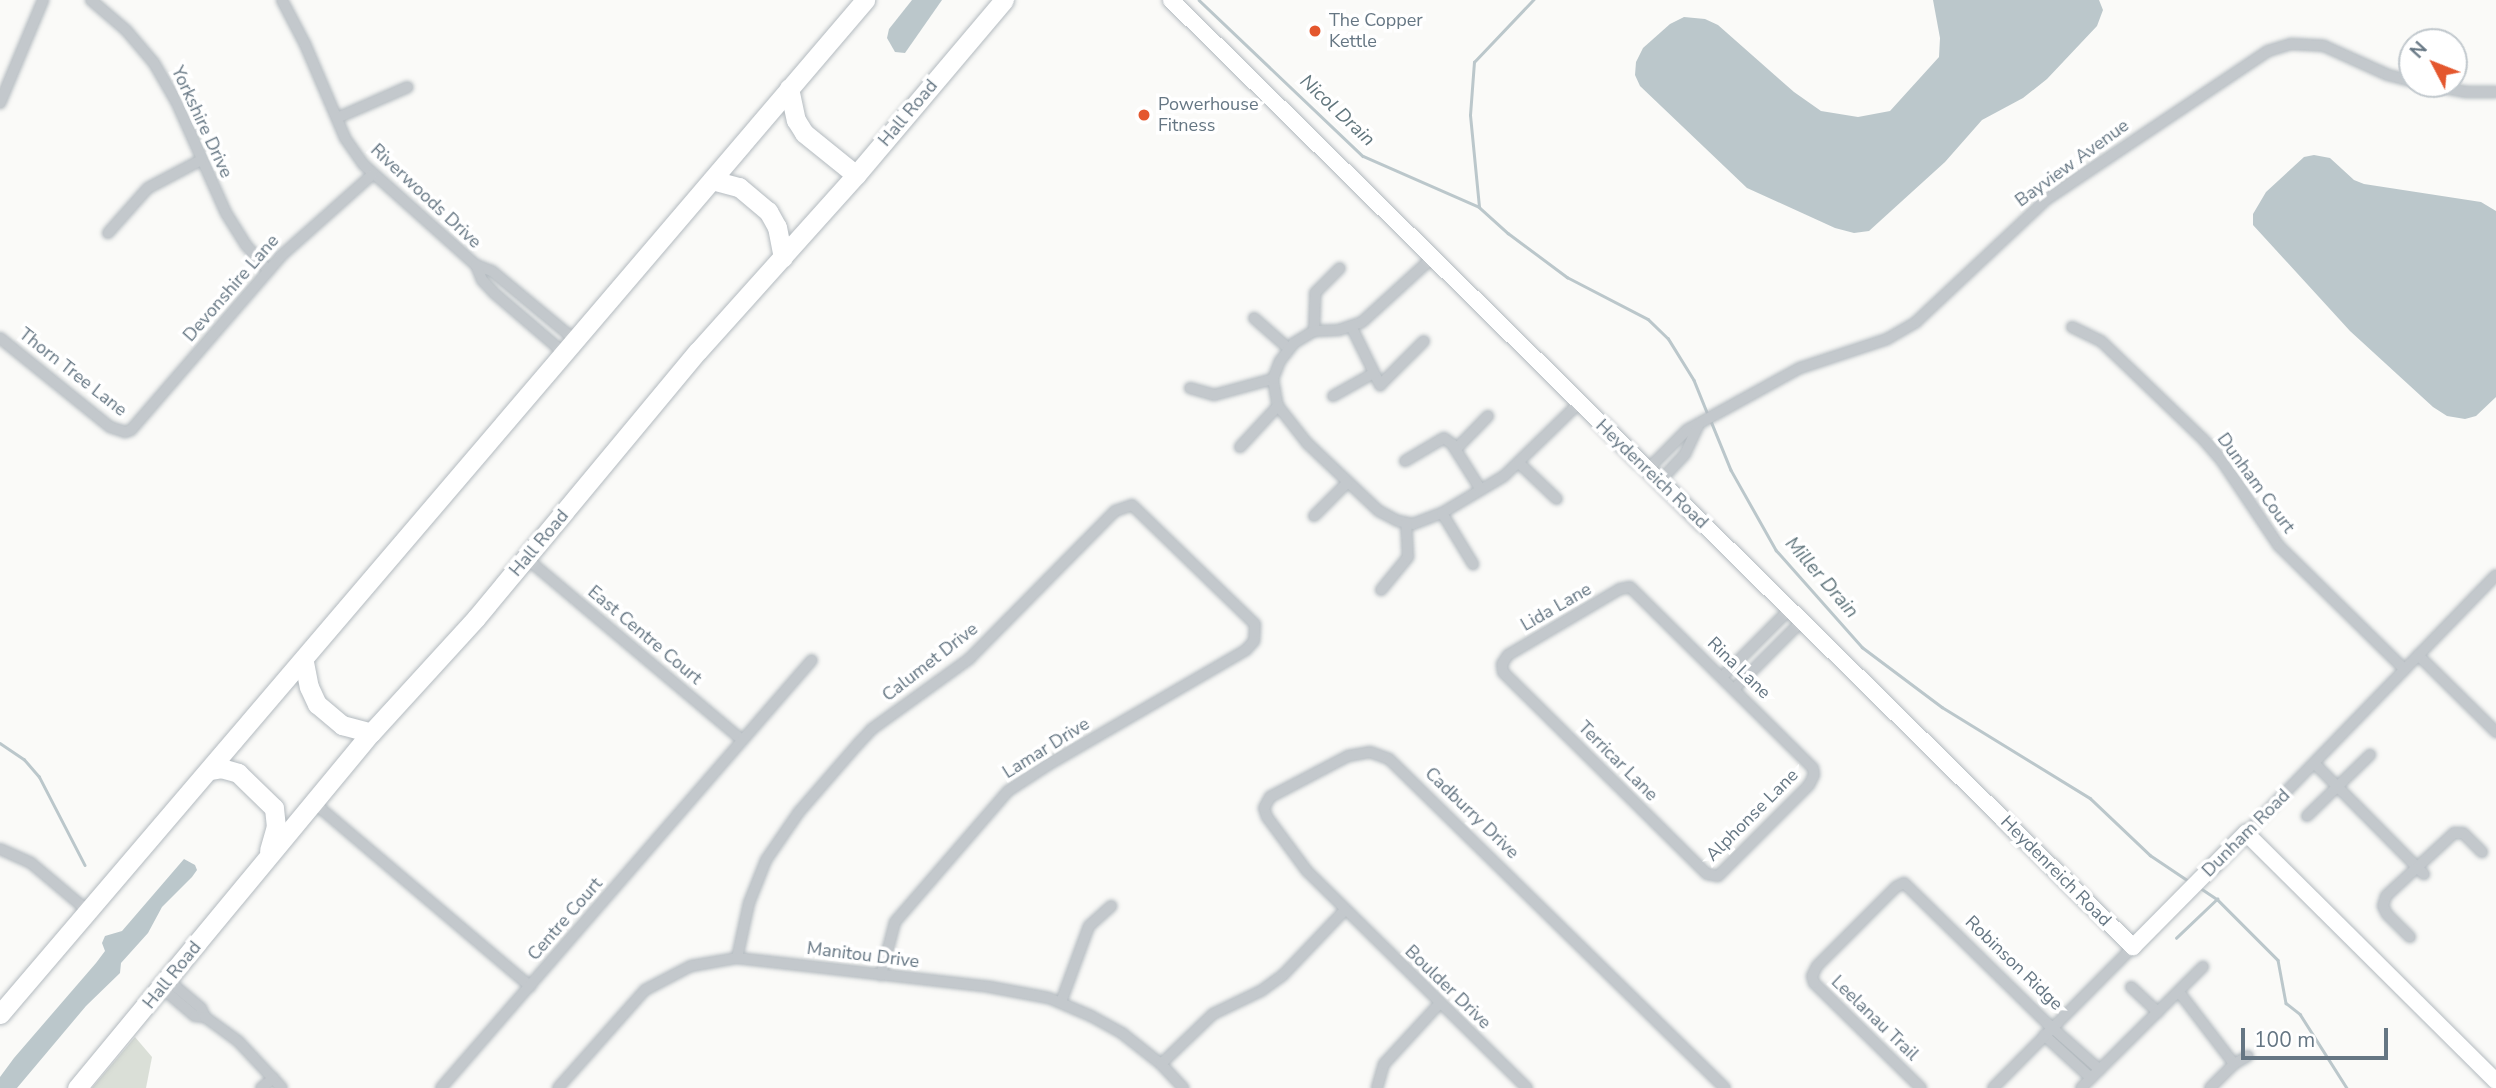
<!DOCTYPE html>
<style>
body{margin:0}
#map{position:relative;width:2496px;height:1088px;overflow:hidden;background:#fafaf8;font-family:"Nunito Sans",sans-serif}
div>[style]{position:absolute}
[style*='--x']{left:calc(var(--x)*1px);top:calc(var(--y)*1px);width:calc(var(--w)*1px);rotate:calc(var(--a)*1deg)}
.green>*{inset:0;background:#dadfd7}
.water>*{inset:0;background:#bbc7cb}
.stream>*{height:2.5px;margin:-1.25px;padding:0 1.25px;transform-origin:1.25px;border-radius:1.25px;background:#bbc7cb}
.roads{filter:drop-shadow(0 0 2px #b3babf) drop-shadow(0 0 2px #b3babf)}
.street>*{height:10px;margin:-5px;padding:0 5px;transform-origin:5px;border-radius:5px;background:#c3c8cc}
.secondary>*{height:16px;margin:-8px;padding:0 8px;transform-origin:8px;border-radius:8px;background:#fff}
.highway>*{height:19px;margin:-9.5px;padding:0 9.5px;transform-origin:9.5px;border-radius:9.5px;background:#fff}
.dots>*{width:19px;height:19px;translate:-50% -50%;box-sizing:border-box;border:4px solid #fff;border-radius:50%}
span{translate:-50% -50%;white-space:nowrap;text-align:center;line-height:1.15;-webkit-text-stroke:7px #fff;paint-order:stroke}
.poi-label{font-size:18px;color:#657683}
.left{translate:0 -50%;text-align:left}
.street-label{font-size:18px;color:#657683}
.water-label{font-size:19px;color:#60757c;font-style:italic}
.north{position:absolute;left:2398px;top:28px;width:70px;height:70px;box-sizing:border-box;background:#fff;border:2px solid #c1c8cd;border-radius:50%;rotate:312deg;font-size:19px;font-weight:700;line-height:28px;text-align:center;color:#657683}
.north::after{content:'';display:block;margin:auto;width:24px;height:32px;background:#e4572e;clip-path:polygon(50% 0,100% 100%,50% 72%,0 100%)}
.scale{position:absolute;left:2241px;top:1028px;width:147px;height:32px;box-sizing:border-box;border:4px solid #657683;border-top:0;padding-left:9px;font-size:21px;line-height:24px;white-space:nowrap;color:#657683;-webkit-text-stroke:5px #fff;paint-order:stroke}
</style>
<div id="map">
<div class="green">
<i style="clip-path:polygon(135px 1037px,152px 1057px,146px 1088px,92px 1088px)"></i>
</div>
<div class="water">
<i style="clip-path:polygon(912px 0,942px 0,905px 53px,895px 52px,887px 38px,889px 29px)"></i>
<i style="clip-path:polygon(1933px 0,2099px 0,2103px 10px,2097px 26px,2047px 79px,2023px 98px,1982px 120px,1945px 162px,1869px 231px,1854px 233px,1835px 228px,1747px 188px,1640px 86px,1635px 75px,1636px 62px,1643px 48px,1670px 24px,1684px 17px,1705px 19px,1718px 25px,1794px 92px,1821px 111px,1858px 117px,1890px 111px,1939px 57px,1940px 38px)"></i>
<i style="clip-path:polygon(2314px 155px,2330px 158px,2354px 180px,2364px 184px,2481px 202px,2496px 211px,2496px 397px,2476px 416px,2465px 419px,2447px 416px,2433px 407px,2350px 331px,2253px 225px,2253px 214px,2266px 192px,2304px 157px)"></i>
<i style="clip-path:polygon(184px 859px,195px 865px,197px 870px,192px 877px,162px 907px,148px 933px,121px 963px,120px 973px,86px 1006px,17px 1088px,0 1088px,0 1077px,14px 1058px,96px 963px,105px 951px,102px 943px,105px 936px,122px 931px)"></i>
</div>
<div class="stream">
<i style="--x:1199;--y:0;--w:226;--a:43.6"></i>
<i style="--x:1363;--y:156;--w:127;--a:23.7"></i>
<i style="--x:1479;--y:207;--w:39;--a:42"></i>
<i style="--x:1508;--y:233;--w:74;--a:36.7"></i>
<i style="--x:1567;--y:277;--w:91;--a:27.4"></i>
<i style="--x:1648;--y:319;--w:28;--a:44"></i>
<i style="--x:1668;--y:338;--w:49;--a:58.2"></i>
<i style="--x:1694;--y:380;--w:38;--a:68"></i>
<i style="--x:1479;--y:207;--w:92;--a:-95.6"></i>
<i style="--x:1470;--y:115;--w:53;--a:-85.7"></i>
<i style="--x:1474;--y:62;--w:86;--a:-46.4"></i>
<i style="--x:1711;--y:421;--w:53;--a:67.8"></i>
<i style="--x:1731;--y:470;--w:92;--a:60.6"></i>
<i style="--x:1776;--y:550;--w:130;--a:48.4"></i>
<i style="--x:1862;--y:647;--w:100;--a:36.9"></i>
<i style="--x:1942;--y:707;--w:174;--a:31.6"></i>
<i style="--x:2090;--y:798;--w:83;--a:43.5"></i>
<i style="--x:2150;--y:855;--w:48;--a:34"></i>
<i style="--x:0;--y:743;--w:29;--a:34"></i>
<i style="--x:24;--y:759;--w:23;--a:49"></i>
<i style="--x:39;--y:776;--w:100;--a:62.7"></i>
<i style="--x:2199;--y:887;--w:22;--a:34"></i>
<i style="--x:2217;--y:899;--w:86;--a:45"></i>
<i style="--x:2278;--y:960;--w:44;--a:79.5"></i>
<i style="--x:2286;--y:1003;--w:18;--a:38"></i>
<i style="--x:2300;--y:1014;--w:88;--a:57.6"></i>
<i style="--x:2176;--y:938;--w:57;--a:-43.6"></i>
</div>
<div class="roads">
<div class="street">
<i style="--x:91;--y:0;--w:46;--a:40.6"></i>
<i style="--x:126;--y:30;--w:43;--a:49.7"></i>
<i style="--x:154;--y:63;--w:46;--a:60.1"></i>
<i style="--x:177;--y:103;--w:120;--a:66"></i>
<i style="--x:226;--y:213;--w:38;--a:58"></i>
<i style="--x:246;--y:245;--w:33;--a:49"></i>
<i style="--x:282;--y:0;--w:50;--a:62.4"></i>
<i style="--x:305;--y:44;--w:102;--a:66.9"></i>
<i style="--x:345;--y:138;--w:33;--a:55"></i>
<i style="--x:364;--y:165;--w:150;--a:41.8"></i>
<i style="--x:476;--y:265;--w:17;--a:21"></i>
<i style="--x:492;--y:271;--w:108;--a:39.7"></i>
<i style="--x:2425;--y:84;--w:42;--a:11"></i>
<i style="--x:2466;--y:92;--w:30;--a:0"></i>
<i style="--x:0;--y:103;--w:112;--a:-67.3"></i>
<i style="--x:337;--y:118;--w:77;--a:-23.6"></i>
<i style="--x:108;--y:233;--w:60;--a:-48.4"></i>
<i style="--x:148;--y:188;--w:60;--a:-27.8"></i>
<i style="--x:476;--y:265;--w:16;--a:68"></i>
<i style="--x:482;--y:280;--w:18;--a:47"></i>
<i style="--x:494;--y:293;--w:92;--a:40.6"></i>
<i style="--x:1254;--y:318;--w:45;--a:41.4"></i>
<i style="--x:2072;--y:327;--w:32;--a:26"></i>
<i style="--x:2101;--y:341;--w:141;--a:43.9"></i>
<i style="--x:2203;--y:439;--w:29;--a:49"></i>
<i style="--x:2222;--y:461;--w:102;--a:56.2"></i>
<i style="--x:2279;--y:546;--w:175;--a:44.5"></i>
<i style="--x:1352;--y:328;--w:64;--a:63.8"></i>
<i style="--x:1380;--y:385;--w:62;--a:-45"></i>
<i style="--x:1314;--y:331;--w:38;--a:-88"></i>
<i style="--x:1315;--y:293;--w:35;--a:-45"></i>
<i style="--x:0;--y:338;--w:141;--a:39"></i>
<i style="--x:110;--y:427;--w:16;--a:18"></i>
<i style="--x:125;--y:432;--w:6;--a:-18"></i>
<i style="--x:131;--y:430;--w:230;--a:-49.2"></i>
<i style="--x:281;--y:256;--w:122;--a:-41.7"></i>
<i style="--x:1273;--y:379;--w:27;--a:80"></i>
<i style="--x:1278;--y:406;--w:47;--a:51.9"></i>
<i style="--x:1307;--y:443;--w:99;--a:43.4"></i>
<i style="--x:1379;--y:511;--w:21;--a:28"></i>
<i style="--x:1398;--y:521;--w:15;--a:11"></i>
<i style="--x:1413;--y:524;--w:31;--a:-21"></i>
<i style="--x:1442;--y:513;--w:72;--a:-30.8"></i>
<i style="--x:1504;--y:476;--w:105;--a:-44.2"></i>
<i style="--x:1190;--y:388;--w:25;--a:16"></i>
<i style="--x:1214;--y:395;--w:61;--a:-15.2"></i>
<i style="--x:1273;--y:379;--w:19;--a:-69"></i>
<i style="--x:1280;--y:361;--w:23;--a:-52"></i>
<i style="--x:1294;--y:343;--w:23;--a:-31"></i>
<i style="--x:1314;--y:331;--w:25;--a:-2"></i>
<i style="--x:1339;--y:330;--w:24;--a:-19"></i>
<i style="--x:1362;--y:322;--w:95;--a:-42.4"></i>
<i style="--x:1333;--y:396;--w:47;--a:-29.3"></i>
<i style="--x:1240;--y:447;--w:56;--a:-47.2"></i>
<i style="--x:1456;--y:449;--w:46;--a:-45.9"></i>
<i style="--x:1405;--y:461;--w:45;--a:-30.5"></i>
<i style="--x:1444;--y:438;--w:10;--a:37"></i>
<i style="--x:1452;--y:444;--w:54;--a:57.8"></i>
<i style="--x:1519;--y:463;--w:52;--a:43.5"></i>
<i style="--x:1648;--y:469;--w:55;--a:-45"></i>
<i style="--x:1687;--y:430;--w:129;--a:-28.8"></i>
<i style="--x:1800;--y:368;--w:92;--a:-18.4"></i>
<i style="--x:1887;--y:339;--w:34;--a:-30"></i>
<i style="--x:1916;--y:322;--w:180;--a:-43.2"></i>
<i style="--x:2047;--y:199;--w:266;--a:-33.8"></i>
<i style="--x:2268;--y:51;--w:24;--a:-17"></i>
<i style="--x:2291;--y:44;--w:33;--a:3"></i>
<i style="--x:2324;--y:46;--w:70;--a:24.4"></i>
<i style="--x:2388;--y:75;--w:25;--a:14"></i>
<i style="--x:1660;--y:481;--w:37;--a:-47"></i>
<i style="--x:1685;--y:454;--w:33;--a:-65"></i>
<i style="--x:1442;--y:513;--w:60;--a:58.7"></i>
<i style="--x:1314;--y:516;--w:48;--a:-45"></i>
<i style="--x:526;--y:558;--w:281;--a:40.1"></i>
<i style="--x:1630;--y:587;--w:257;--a:44.7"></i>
<i style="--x:1813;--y:768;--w:7;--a:82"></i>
<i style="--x:1814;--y:775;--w:11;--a:117"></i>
<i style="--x:1809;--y:785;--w:129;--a:135"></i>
<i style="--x:1718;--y:876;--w:11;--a:-170"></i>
<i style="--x:1707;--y:874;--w:287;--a:-135.3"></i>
<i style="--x:1503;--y:672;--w:8;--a:-97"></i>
<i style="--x:1502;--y:664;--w:11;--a:-56"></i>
<i style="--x:1508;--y:655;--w:130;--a:-30.5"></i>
<i style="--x:1620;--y:589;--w:10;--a:-11"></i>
<i style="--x:1381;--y:590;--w:43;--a:-50.7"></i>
<i style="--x:1408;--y:557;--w:34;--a:-93"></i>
<i style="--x:2418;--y:655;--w:110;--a:44.6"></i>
<i style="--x:1723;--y:676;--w:95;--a:-45"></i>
<i style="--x:1735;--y:688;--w:95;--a:-45"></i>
<i style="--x:2315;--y:764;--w:155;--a:45.3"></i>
<i style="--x:313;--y:802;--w:285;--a:40.3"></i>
<i style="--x:2307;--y:816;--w:88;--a:-44.1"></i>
<i style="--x:2246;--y:833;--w:359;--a:-45.9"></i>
<i style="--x:0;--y:849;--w:34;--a:24"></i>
<i style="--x:31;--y:863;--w:75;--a:40.1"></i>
<i style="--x:2410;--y:937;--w:33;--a:-135"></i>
<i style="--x:2387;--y:914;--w:9;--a:-117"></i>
<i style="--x:2383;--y:906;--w:10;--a:-73"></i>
<i style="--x:2386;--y:896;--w:93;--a:-42.8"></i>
<i style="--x:2454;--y:833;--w:9;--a:0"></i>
<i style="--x:2463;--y:833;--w:27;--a:45"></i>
<i style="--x:737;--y:958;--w:56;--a:-77.7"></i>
<i style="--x:749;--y:903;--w:46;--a:-68.4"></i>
<i style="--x:766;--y:860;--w:58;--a:-55.5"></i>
<i style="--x:799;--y:812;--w:90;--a:-49.1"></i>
<i style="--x:858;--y:744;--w:21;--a:-47"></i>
<i style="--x:872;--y:729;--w:120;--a:-35.8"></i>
<i style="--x:969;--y:659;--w:208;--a:-45.4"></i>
<i style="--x:1115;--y:511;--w:18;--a:-19"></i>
<i style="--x:1132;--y:505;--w:171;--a:44.1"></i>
<i style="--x:1255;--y:624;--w:17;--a:93"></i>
<i style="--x:1254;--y:641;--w:12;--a:132"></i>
<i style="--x:1246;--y:650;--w:225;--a:149.9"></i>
<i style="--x:1051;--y:763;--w:51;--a:146.9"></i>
<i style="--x:1008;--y:791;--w:173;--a:130.8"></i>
<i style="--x:895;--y:922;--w:55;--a:104.8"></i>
<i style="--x:2131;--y:987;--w:37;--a:43"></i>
<i style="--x:162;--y:988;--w:43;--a:40.3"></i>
<i style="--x:195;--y:1016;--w:10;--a:6"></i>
<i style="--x:205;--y:1017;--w:10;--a:-114"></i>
<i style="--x:201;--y:1008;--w:42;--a:-139.8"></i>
<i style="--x:2179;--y:992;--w:91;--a:52.6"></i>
<i style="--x:1061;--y:1002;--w:81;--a:-69.8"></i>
<i style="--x:1089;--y:926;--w:30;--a:-42"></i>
<i style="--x:205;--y:1017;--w:41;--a:36"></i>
<i style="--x:238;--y:1041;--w:64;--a:46.9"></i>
<i style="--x:2044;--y:1035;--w:64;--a:42.5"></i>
<i style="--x:1161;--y:1064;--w:72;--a:-43.9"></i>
<i style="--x:1213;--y:1014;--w:53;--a:-25.6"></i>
<i style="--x:1261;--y:991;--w:27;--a:-36"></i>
<i style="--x:1283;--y:975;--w:90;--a:-46.4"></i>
<i style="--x:261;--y:1088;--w:16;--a:-38"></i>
<i style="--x:441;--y:1088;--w:566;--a:-49.08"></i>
<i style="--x:558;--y:1088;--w:131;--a:-48.4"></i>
<i style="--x:645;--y:990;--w:52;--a:-27.6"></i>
<i style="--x:691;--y:966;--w:47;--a:-9.9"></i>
<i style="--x:737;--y:958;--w:255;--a:6.5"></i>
<i style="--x:990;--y:987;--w:60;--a:10.6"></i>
<i style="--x:1049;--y:998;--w:46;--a:23.2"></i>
<i style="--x:1091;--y:1016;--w:37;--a:29"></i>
<i style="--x:1123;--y:1034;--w:48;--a:38.3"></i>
<i style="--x:1161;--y:1064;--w:33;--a:47"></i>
<i style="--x:1377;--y:1088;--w:25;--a:-74"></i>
<i style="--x:1384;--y:1064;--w:83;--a:-47.4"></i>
<i style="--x:1527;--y:1088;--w:309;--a:-135.4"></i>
<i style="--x:1307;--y:871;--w:67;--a:-126.5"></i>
<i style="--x:1267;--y:817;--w:9;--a:-108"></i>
<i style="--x:1264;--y:808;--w:13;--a:-61"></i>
<i style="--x:1270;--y:797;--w:88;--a:-27.7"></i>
<i style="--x:1348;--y:756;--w:22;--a:-10"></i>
<i style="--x:1370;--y:752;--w:20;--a:20"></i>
<i style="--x:1389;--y:759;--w:470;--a:44.4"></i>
<i style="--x:1921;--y:1088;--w:150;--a:-135.5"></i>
<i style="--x:1814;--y:983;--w:7;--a:-106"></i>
<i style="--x:1812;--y:976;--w:11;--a:-63"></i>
<i style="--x:1817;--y:966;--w:112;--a:-45"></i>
<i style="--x:1896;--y:887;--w:9;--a:-27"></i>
<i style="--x:1904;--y:883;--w:202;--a:44.4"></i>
<i style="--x:2048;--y:1024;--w:69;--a:41.5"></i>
<i style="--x:1993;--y:1088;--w:199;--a:-45.2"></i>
<i style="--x:2081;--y:1088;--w:172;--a:-44.8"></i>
<i style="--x:2210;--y:1088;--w:34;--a:-45"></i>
<i style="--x:2234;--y:1064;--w:16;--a:-30"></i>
</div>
<div class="secondary">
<i style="--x:1171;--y:0;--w:1350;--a:44.55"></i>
<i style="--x:2133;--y:947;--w:161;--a:-45.3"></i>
<i style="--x:2246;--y:833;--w:352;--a:44.8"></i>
</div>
<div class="highway">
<i style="--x:789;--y:88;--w:33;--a:78"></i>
<i style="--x:796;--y:120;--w:15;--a:58"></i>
<i style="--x:804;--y:133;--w:67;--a:38.9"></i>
<i style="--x:712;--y:180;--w:28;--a:15"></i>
<i style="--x:739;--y:187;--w:38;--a:40"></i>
<i style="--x:768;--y:211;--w:18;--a:61"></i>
<i style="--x:777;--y:227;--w:31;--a:79"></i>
<i style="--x:304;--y:662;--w:25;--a:79"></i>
<i style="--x:309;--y:687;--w:19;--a:65"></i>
<i style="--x:317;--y:704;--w:33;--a:40"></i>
<i style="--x:342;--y:725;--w:30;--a:15"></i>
<i style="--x:211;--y:770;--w:10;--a:-11"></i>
<i style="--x:221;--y:768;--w:18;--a:16"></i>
<i style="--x:238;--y:773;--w:50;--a:44.2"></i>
<i style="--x:274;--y:808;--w:18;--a:84"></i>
<i style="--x:276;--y:826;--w:25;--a:106"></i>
<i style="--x:0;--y:1014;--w:1333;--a:-49.53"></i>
<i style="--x:77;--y:1088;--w:461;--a:-50.4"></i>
<i style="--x:371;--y:733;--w:156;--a:-47.6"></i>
<i style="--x:476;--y:618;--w:347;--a:-50.3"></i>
<i style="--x:698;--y:351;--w:237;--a:-48.1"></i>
<i style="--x:856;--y:175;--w:229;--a:-49.8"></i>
</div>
</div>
<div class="dots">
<i style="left:1315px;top:31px;background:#e4572e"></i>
<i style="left:1144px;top:115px;background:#e4572e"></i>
</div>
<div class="poi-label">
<span class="left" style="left:1329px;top:31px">The Copper<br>Kettle</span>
<span class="left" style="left:1158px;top:115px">Powerhouse<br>Fitness</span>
</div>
<div class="street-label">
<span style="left:908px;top:113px;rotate:-50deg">Hall Road</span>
<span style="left:202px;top:122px;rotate:65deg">Yorkshire Drive</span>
<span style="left:2072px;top:163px;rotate:-36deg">Bayview Avenue</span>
<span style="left:426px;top:196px;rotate:43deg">Riverwoods Drive</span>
<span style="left:231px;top:288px;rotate:-49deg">Devonshire Lane</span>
<span style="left:73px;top:372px;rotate:38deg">Thorn Tree Lane</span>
<span style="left:1652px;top:474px;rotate:44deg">Heydenreich Road</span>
<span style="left:2256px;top:483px;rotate:54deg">Dunham Court</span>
<span style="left:539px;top:543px;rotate:-50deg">Hall Road</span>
<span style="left:1556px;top:607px;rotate:-30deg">Lida Lane</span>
<span style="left:645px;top:635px;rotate:40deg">East Centre Court</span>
<span style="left:930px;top:662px;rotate:-38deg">Calumet Drive</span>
<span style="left:1739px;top:668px;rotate:44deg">Rina Lane</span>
<span style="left:1046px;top:748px;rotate:-32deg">Lamar Drive</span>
<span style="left:1618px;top:761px;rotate:45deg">Terricar Lane</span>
<span style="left:1472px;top:813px;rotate:44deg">Cadburry Drive</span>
<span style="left:1752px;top:815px;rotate:-45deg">Alphonse Lane</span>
<span style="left:2246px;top:833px;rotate:-45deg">Dunham Road</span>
<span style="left:2056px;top:871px;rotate:45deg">Heydenreich Road</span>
<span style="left:565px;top:919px;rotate:-49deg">Centre Court</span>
<span style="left:863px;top:955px;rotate:7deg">Manitou Drive</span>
<span style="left:2014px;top:963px;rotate:44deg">Robinson Ridge</span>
<span style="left:172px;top:975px;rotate:-51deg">Hall Road</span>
<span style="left:1448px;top:987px;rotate:44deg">Boulder Drive</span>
<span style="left:1875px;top:1018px;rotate:44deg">Leelanau Trail</span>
</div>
<div class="water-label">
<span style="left:1337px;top:111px;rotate:43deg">Nicol Drain</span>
<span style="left:1821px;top:578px;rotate:49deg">Miller Drain</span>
</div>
<div class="north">N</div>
<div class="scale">100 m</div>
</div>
